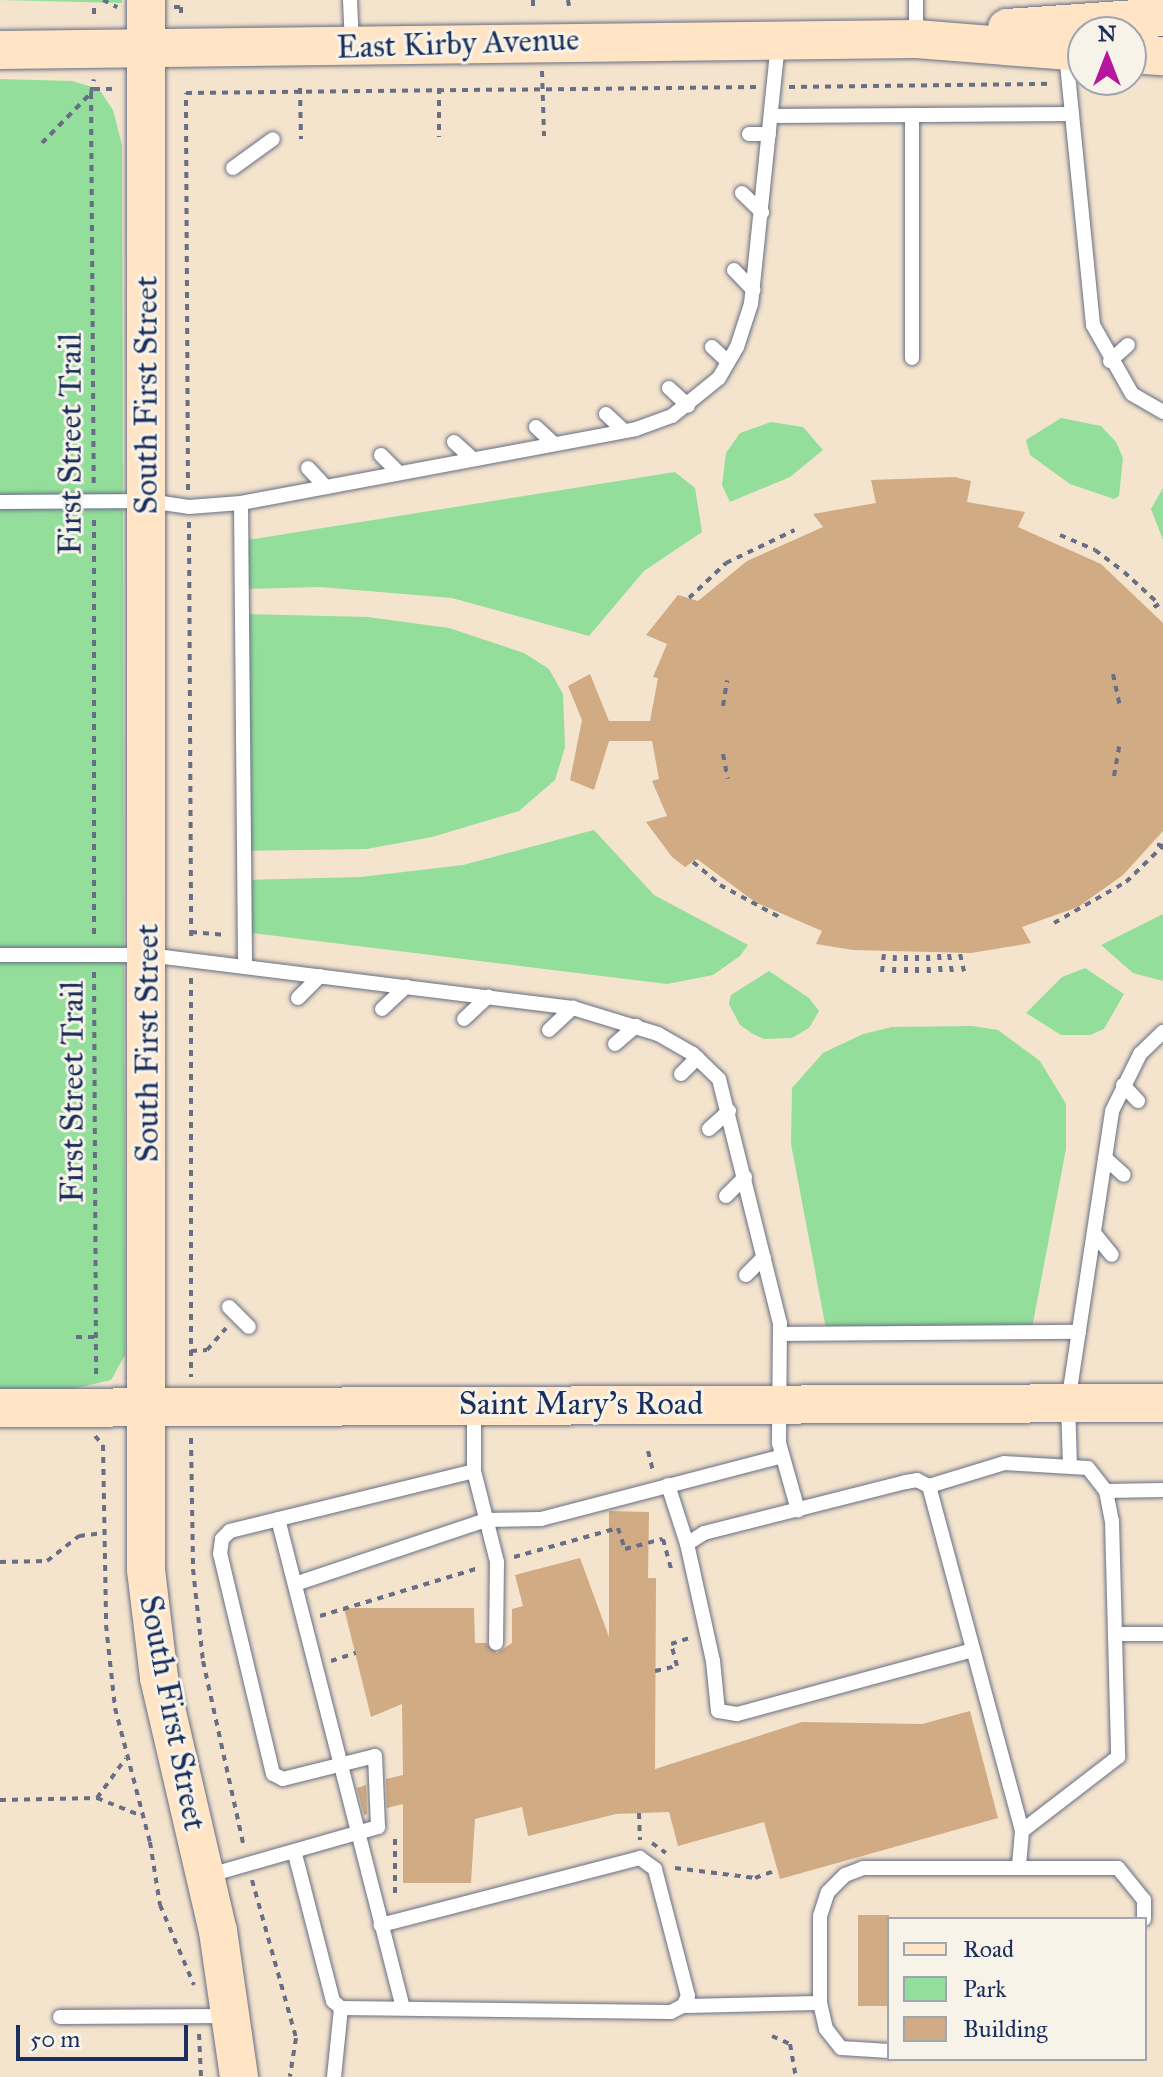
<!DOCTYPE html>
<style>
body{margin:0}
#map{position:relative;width:1163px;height:2077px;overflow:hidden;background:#f4e4cd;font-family:"IM FELL Great Primer",serif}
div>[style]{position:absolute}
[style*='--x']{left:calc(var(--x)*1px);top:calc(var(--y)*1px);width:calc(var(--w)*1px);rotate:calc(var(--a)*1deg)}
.green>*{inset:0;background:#93de9a}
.building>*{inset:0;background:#d0ab84;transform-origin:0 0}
.path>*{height:4px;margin-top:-2px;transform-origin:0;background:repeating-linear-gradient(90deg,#676e85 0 6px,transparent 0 12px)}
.roads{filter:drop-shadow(0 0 2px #676e85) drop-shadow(0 0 2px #676e85)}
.lane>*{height:14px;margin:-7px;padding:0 7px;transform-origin:7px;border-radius:7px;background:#fff}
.secondary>*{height:38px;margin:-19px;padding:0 19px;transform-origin:19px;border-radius:19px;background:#ffe4c6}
span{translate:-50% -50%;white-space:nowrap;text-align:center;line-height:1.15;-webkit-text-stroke:6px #f7f3e8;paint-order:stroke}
.street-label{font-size:32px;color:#1b2f5e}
.legend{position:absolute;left:887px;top:1917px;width:260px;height:144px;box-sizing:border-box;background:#f7f3e8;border:2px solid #9fa5b1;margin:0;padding:10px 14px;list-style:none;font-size:24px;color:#1b2f5e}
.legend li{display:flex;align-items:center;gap:16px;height:40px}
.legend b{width:40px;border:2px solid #9fa5b1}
.north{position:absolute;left:1067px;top:16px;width:80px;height:80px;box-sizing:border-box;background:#f7f3e8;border:2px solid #9fa5b1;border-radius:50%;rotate:0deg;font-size:22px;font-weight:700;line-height:32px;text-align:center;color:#1b2f5e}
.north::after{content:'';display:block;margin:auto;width:28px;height:36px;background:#b5179e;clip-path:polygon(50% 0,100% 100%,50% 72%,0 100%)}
.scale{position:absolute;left:16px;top:2025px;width:172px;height:36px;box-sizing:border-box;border:4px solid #1b2f5e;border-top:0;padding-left:10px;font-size:24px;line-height:28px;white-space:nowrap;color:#1b2f5e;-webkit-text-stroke:6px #f7f3e8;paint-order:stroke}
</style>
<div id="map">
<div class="green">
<i style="clip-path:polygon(0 0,122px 0,122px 3px)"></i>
<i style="clip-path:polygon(0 79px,72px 81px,99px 89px,113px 110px,122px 145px,125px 1355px,111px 1380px,68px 1390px,0 1390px)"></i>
<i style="clip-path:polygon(1061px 418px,1101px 426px,1116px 442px,1123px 458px,1119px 496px,1114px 499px,1070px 484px,1030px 455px,1026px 440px)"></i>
<i style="clip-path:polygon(771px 422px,803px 427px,823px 450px,790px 477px,730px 502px,722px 485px,726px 453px,740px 433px)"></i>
<i style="clip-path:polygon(675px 472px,695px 488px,702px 532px,644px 571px,589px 636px,452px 598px,319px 587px,242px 589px,241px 541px)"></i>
<i style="clip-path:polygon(1163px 488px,1163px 540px,1151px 509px)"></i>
<i style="clip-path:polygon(242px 614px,368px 617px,449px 628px,524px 653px,549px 669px,563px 694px,565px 747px,555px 780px,519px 811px,432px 837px,367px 849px,244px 851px)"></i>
<i style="clip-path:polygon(594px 830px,654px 895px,748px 945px,740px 956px,713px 975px,667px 984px,244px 932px,244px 880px,361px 877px,463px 865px)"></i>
<i style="clip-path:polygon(1163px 914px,1163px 981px,1133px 973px,1101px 945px)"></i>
<i style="clip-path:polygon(1085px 968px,1124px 994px,1104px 1029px,1090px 1035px,1061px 1035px,1026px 1013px,1062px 977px)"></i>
<i style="clip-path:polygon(769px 971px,809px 998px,819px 1011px,809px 1028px,792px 1038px,764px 1039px,753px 1034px,740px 1025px,729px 1004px,731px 995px)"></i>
<i style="clip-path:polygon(972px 1026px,998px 1030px,1040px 1061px,1066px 1104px,1066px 1149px,1031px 1333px,827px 1334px,791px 1144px,792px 1088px,823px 1053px,863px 1034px,892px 1027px)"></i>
</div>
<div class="building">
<i style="clip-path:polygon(955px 477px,971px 481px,967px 502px,1025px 512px,1018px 527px,1101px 564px,1163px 623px,1163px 831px,1123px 875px,1078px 907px,1022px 927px,1031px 943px,971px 953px,853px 950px,816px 944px,822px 931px,755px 902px,697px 859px,685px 867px,672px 857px,646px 822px,667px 816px,652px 781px,659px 779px,652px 741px,609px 741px,594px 790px,570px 780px,582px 720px,568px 686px,590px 674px,609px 721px,650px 721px,658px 678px,653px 677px,667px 644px,646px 635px,678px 595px,698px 601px,747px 561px,823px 527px,813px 514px,876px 503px,871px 480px)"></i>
<i style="clip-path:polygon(609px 1511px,649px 1512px,648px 1578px,656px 1578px,655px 1769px,802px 1722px,922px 1724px,970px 1711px,998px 1818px,780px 1879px,764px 1822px,678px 1846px,669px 1812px,616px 1814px,528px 1836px,522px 1807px,475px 1819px,471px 1883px,403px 1883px,403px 1804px,387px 1808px,386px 1779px,403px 1775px,402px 1704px,371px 1717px,344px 1608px,474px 1608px,475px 1643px,486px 1643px,497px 1653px,512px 1643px,512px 1609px,523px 1606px,515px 1575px,580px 1558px,609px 1637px)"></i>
<i style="clip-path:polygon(366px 1785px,367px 1814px,364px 1815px,357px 1788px)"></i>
<i style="left:858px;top:1915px;width:31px;height:91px"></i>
</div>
<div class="path">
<i style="--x:103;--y:0;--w:16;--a:27"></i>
<i style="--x:533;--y:0;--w:7;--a:90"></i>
<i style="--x:568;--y:0;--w:6;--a:81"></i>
<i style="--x:174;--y:7;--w:7;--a:0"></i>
<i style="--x:181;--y:7;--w:12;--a:90"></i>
<i style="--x:94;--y:8;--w:10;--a:90"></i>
<i style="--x:542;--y:71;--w:65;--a:88.2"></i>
<i style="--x:1089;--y:83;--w:32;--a:0"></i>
<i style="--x:789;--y:87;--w:264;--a:-0.7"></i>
<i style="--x:300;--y:88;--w:51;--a:88.9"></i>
<i style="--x:439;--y:88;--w:49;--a:90"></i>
<i style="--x:94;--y:89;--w:22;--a:0"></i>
<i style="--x:91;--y:93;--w:390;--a:89.6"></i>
<i style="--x:42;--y:143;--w:70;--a:-45.6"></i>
<i style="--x:91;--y:93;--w:14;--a:-78"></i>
<i style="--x:188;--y:490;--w:397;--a:-90.3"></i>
<i style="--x:186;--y:93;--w:571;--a:-0.6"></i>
<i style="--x:94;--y:520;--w:419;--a:90"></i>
<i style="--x:189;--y:522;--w:419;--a:89.7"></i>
<i style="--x:1060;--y:535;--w:38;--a:23"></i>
<i style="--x:1095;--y:550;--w:36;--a:37"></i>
<i style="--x:1124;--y:572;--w:47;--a:42.4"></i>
<i style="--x:1159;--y:604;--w:9;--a:148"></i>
<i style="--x:689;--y:598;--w:51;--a:-43.4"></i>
<i style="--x:726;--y:563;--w:76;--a:-25.6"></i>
<i style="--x:1113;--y:674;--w:35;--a:78"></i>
<i style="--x:723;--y:706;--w:26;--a:-81"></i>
<i style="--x:723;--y:754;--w:25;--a:79"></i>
<i style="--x:1114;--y:776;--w:34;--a:-80"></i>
<i style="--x:693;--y:862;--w:35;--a:40"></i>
<i style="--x:720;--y:885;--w:69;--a:28.4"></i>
<i style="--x:1054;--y:923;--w:83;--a:-29.7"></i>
<i style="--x:1126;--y:882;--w:52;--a:-44.2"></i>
<i style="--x:1163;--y:846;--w:10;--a:-163"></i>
<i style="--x:191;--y:932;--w:35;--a:5"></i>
<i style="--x:939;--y:954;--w:21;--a:85"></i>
<i style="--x:949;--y:954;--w:20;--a:81"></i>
<i style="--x:960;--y:954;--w:18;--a:77"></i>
<i style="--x:906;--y:955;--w:19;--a:90"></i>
<i style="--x:917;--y:955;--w:20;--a:90"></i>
<i style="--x:928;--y:955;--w:20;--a:87"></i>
<i style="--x:94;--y:972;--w:407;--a:89.7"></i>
<i style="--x:882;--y:972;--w:18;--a:-84"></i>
<i style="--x:894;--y:973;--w:18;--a:-87"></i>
<i style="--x:191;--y:978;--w:399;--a:90"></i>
<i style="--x:76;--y:1337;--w:20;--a:0"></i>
<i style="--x:191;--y:1351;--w:16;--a:-4"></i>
<i style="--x:207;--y:1350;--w:29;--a:-49"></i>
<i style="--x:95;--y:1436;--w:12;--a:48"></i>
<i style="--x:103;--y:1445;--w:180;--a:89"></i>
<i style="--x:106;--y:1625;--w:83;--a:83.8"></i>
<i style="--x:115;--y:1708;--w:138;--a:75.4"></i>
<i style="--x:150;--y:1842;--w:64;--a:81"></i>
<i style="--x:160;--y:1905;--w:87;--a:67"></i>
<i style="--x:191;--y:1438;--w:131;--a:89.1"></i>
<i style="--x:193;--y:1569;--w:93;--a:83.8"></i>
<i style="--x:203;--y:1661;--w:191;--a:77.6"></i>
<i style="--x:648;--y:1451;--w:21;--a:76"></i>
<i style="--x:514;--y:1557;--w:108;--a:-15.6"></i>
<i style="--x:618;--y:1528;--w:22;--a:72"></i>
<i style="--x:625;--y:1549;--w:39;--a:-15"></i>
<i style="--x:663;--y:1539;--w:34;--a:75"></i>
<i style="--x:0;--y:1562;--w:47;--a:-1.2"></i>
<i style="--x:47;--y:1561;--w:41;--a:-38"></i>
<i style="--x:79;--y:1536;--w:25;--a:-7"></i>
<i style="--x:320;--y:1616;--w:166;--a:-16.8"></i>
<i style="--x:331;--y:1661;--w:26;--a:-18"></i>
<i style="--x:655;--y:1671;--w:23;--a:-13"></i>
<i style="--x:677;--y:1666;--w:23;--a:-105"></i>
<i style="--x:671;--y:1644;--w:19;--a:-18"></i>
<i style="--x:97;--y:1798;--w:49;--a:-54.1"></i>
<i style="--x:0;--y:1800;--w:97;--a:-1.2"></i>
<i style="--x:97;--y:1798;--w:48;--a:21.8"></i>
<i style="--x:639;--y:1813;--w:27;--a:88"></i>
<i style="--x:652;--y:1843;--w:17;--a:36"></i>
<i style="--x:675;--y:1868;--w:81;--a:7.1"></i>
<i style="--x:755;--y:1878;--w:23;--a:-20"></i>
<i style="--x:252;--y:1880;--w:164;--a:74.4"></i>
<i style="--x:296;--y:2038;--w:39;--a:99"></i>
<i style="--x:395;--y:1893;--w:59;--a:-90"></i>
<i style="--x:199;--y:2034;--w:43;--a:87.3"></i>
<i style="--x:772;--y:2036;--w:20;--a:24"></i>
<i style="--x:790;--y:2044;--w:34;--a:80"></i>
</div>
<div class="roads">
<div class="lane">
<i style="--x:350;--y:0;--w:44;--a:87.4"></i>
<i style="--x:916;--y:0;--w:39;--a:90"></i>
<i style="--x:1066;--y:54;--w:272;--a:84.3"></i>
<i style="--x:1093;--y:325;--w:79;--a:60.5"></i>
<i style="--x:1132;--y:394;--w:36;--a:30"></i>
<i style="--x:912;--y:115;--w:243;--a:90"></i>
<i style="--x:771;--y:116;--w:301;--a:-0.4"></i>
<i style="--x:749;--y:134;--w:20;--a:0"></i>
<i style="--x:233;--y:168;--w:49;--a:-35.9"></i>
<i style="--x:742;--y:193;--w:28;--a:44"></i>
<i style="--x:734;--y:270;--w:28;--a:46"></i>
<i style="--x:712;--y:347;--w:22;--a:43"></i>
<i style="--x:1110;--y:361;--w:24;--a:-42"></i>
<i style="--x:669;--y:388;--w:26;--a:43"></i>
<i style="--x:606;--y:414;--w:25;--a:43"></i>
<i style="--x:536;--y:427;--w:25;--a:43"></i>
<i style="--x:454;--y:442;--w:25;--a:42"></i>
<i style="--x:381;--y:455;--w:25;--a:45"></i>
<i style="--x:308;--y:468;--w:26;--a:47"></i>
<i style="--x:0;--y:502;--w:148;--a:-0.4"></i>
<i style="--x:148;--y:501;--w:41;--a:8.3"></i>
<i style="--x:189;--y:507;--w:52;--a:-4.4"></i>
<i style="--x:241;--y:503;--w:402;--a:-10.6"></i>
<i style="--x:636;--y:429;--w:38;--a:-20"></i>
<i style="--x:672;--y:416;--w:60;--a:-39"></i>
<i style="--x:719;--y:378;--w:36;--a:-60"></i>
<i style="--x:737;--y:347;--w:45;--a:-72"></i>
<i style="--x:751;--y:304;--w:261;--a:-84.1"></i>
<i style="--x:241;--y:503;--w:464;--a:89.5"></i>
<i style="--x:0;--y:955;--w:148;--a:0"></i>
<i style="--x:148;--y:955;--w:428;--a:7.1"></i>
<i style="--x:573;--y:1008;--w:89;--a:17"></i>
<i style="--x:658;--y:1034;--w:40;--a:29.7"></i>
<i style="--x:693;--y:1054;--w:36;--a:44"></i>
<i style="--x:719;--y:1079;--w:252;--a:76"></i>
<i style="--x:780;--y:1323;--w:120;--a:90.5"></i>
<i style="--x:779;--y:1443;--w:70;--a:74.2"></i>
<i style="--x:298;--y:998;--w:31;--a:-45"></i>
<i style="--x:382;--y:1009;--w:33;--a:-43"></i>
<i style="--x:464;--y:1019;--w:33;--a:-43"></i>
<i style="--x:549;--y:1030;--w:33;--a:-43"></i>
<i style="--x:615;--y:1044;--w:28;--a:-41"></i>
<i style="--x:681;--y:1074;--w:23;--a:-45"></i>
<i style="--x:1123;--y:1085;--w:22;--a:47"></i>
<i style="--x:709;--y:1129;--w:27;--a:-42"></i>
<i style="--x:1105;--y:1158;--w:25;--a:42"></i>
<i style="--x:726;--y:1196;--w:27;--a:-45"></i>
<i style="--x:1094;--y:1233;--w:28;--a:51"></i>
<i style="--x:746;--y:1275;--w:25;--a:-45"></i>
<i style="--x:229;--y:1307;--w:28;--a:45"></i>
<i style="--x:780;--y:1334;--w:299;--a:-0.4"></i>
<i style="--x:474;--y:1409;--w:62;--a:90"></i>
<i style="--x:474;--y:1471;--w:94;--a:75.8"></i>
<i style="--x:497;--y:1562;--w:81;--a:90.7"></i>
<i style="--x:1070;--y:1466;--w:63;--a:-91.8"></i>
<i style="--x:1068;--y:1403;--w:295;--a:-81.4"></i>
<i style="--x:1112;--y:1111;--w:64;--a:-63.8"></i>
<i style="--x:1140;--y:1054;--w:32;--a:-44"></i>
<i style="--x:668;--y:1485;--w:62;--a:72.1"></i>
<i style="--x:929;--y:1486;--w:78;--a:-17"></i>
<i style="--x:1004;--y:1463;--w:84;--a:3.4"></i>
<i style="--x:1088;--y:1468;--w:29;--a:52"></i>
<i style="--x:1106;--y:1491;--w:31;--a:79"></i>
<i style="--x:1112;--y:1521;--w:236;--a:88.5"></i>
<i style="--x:1118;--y:1757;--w:121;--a:142.4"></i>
<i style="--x:1106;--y:1491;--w:57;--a:-1"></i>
<i style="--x:278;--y:1519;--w:505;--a:75.66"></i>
<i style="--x:295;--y:1584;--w:201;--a:-18.5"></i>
<i style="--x:486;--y:1520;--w:55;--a:-1"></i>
<i style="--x:541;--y:1519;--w:249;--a:-14.6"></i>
<i style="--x:1115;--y:1634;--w:48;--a:0"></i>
<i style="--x:973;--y:1650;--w:245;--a:164.8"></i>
<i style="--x:737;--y:1714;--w:19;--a:-171"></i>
<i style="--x:718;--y:1711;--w:50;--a:-95.7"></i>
<i style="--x:713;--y:1661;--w:120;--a:-102.5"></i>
<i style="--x:687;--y:1544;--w:20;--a:-33"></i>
<i style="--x:704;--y:1533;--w:208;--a:-14.2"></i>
<i style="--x:906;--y:1482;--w:11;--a:-10"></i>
<i style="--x:917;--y:1480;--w:13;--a:27"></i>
<i style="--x:929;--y:1486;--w:357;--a:74.9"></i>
<i style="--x:1022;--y:1831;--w:36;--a:95"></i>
<i style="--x:295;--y:1854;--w:152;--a:75.5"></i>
<i style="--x:333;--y:2001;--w:11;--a:41"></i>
<i style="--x:341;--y:2008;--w:330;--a:0.7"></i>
<i style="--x:671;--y:2012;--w:13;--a:-27"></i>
<i style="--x:683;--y:2006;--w:11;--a:-63"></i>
<i style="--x:688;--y:1996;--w:131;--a:-104.6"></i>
<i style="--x:655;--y:1869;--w:19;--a:-144"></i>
<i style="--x:640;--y:1858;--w:268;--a:165.5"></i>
<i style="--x:206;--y:1876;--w:179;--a:-15.9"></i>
<i style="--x:378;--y:1827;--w:71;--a:-92.4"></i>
<i style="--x:375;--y:1756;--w:95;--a:166"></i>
<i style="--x:283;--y:1779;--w:11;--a:-153"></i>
<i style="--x:273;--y:1774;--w:226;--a:-103.5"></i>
<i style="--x:220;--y:1554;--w:15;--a:-82"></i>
<i style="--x:222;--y:1539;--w:11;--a:-45"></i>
<i style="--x:230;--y:1531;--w:251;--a:-13.8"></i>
<i style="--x:683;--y:2006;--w:137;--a:-1.3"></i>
<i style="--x:60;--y:2017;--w:168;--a:-0.3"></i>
<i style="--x:889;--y:2051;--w:48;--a:-176.4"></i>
<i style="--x:841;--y:2048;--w:24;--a:-128"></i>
<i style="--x:826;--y:2029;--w:27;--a:-103"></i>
<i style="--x:820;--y:2003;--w:87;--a:-90"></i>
<i style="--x:820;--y:1916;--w:25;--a:-72"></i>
<i style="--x:828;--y:1892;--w:24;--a:-45"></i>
<i style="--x:845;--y:1875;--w:19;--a:-21"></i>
<i style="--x:863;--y:1868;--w:255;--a:0"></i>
<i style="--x:1118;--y:1868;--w:41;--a:50.9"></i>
<i style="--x:1144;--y:1900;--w:19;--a:90"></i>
<i style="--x:334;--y:2077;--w:69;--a:-84.2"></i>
</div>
<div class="secondary">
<i style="--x:146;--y:0;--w:1570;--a:90"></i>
<i style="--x:146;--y:1570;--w:109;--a:83.1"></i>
<i style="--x:159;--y:1678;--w:260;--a:76.9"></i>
<i style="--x:218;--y:1931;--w:148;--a:81.8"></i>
<i style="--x:1007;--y:28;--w:156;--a:-4"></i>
<i style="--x:0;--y:50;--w:916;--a:-0.69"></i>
<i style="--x:916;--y:39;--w:168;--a:4.5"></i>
<i style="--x:1131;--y:54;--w:32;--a:4"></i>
<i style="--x:0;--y:1408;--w:1163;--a:-0.25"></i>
</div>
</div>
<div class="street-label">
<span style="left:458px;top:44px;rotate:-2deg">East Kirby Avenue</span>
<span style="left:147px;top:395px;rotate:-90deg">South First Street</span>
<span style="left:71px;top:444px;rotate:-90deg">First Street Trail</span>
<span style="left:148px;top:1043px;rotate:-90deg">South First Street</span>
<span style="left:73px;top:1092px;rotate:-90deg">First Street Trail</span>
<span style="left:581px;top:1404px">Saint Mary's Road</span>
<span style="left:172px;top:1713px;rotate:79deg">South First Street</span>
</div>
<ul class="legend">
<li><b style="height:10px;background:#ffe4c6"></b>Road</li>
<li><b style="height:22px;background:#93de9a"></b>Park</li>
<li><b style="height:22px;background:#d0ab84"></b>Building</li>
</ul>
<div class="north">N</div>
<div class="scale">50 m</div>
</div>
